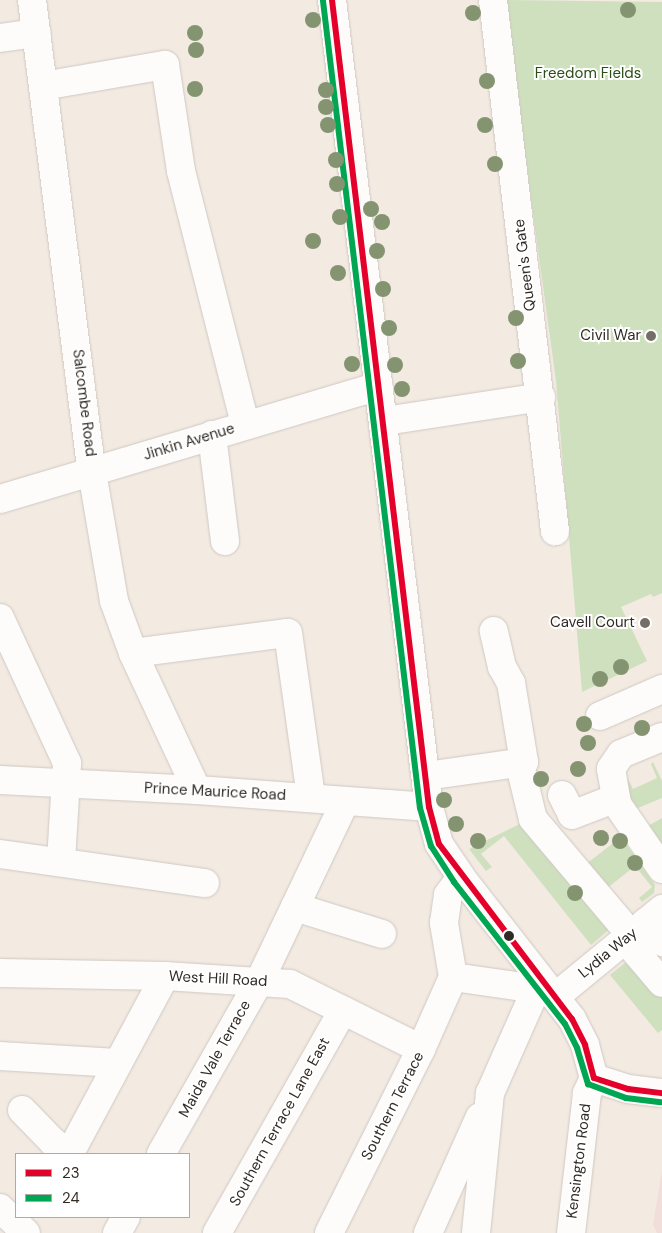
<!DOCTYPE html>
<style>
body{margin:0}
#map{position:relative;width:662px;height:1233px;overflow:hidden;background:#f3eae2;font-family:"DM Sans",sans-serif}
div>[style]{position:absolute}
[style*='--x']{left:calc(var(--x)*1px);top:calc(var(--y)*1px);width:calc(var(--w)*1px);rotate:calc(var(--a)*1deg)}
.commercial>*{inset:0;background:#f1deda}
.green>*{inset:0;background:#cfe0bf}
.roads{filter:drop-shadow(0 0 1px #cec8c2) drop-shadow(0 0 1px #cec8c2)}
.minor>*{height:28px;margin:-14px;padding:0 14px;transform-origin:14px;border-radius:14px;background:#fdfcfb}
.bus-1>*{height:6px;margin:-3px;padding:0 3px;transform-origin:3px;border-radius:3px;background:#e4002b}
.bus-2>*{height:6px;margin:-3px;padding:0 3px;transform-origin:3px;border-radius:3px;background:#00a651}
.trees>*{width:16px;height:16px;margin:-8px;border-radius:50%;background:#849471}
.dots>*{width:14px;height:14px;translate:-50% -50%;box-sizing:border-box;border:2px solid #fff;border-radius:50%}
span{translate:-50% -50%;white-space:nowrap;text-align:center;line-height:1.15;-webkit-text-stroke:4px #fff;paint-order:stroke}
.park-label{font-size:15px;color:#2a4e15}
.street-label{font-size:15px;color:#312b26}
.poi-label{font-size:15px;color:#312b26}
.right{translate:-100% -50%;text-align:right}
.legend{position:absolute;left:15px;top:1153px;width:175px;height:65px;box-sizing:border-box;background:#fff;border:1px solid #adaaa8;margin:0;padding:6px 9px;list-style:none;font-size:15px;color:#312b26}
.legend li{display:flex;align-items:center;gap:10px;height:25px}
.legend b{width:25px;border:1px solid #adaaa8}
</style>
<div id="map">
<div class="commercial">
<i style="clip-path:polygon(662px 1170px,662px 1233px,657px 1233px,653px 1225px)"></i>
</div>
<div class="green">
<i style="clip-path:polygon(504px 0,662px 2px,662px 593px,653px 597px,651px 594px,621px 607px,647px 661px,582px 692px,556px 381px)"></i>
<i style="clip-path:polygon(653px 762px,662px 781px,662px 798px,638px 808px,628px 803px,622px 784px,628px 779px,633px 789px,657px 778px,651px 764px)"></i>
<i style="clip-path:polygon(662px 818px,662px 851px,648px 826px)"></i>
<i style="clip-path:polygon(530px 819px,612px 927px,591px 945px,504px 836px,481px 854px,492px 867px,486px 871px,469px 849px)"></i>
<i style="clip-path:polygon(621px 837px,655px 885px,654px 893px,642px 902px,639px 898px,652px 887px,635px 866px,601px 893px,581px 868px)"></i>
<i style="clip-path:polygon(632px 957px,662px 987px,662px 1030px,658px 1033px,610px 975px)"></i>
</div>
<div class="roads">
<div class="minor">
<i style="--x:32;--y:0;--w:476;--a:82.8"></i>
<i style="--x:92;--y:472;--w:131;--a:80.3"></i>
<i style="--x:114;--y:601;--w:55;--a:69.9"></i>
<i style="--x:133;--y:653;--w:151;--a:65"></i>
<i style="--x:332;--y:0;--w:813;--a:83.15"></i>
<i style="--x:429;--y:807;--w:38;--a:75"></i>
<i style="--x:439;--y:844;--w:40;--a:56"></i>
<i style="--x:461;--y:877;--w:180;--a:52"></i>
<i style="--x:572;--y:1019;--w:29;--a:63"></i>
<i style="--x:585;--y:1045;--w:34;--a:75"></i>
<i style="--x:594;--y:1078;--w:17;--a:115"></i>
<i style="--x:587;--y:1093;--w:141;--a:96.5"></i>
<i style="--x:493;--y:0;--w:535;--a:83.34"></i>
<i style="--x:0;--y:38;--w:37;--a:-8"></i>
<i style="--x:43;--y:86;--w:124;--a:-9.8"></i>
<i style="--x:165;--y:65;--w:107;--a:81.4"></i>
<i style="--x:181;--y:171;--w:261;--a:75.8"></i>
<i style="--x:385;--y:421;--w:158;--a:-8.7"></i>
<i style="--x:212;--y:435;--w:107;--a:83"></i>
<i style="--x:0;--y:499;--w:395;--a:-16.6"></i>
<i style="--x:0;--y:618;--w:160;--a:65.2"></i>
<i style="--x:67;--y:763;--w:97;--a:93.5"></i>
<i style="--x:133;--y:653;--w:156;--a:-7.4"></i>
<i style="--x:288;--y:633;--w:166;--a:82"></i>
<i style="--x:600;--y:716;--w:68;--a:-23.5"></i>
<i style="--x:662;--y:737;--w:44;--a:157.5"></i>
<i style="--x:621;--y:754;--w:18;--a:124"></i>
<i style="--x:611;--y:769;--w:36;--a:80"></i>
<i style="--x:617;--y:804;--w:79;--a:55.3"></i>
<i style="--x:522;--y:774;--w:46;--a:76.3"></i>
<i style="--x:533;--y:819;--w:136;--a:49.8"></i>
<i style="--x:426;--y:776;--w:99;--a:-8.1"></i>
<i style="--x:524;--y:762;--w:80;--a:-99.3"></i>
<i style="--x:511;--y:683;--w:18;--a:-119"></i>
<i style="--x:502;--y:667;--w:37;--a:-103"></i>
<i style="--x:0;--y:780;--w:197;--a:2.9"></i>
<i style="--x:197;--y:790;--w:233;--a:4.2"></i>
<i style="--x:562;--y:795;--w:22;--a:63"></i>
<i style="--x:572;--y:815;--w:47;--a:-21.1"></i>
<i style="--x:0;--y:854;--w:207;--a:8.1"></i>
<i style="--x:295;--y:907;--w:91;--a:17.2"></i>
<i style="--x:646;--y:922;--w:26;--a:51"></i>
<i style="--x:634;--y:950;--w:43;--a:49.7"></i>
<i style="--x:0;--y:973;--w:165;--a:1"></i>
<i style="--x:165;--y:976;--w:125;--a:3.7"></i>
<i style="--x:290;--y:984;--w:146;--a:26.4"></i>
<i style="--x:453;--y:977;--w:55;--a:-99.5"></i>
<i style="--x:444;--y:923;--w:28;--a:-82"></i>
<i style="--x:448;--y:895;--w:22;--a:-54"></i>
<i style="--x:453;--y:977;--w:84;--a:8.2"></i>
<i style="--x:536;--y:989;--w:9;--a:-32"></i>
<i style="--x:555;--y:997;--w:139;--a:-39.4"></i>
<i style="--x:0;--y:1056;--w:117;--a:3.4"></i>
<i style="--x:594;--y:1078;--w:36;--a:18"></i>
<i style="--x:628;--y:1089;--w:34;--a:7"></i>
<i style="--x:22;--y:1110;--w:45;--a:45.9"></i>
<i style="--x:53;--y:1142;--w:21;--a:35"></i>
<i style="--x:70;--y:1153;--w:201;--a:-61.8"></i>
<i style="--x:161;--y:1154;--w:200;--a:-60.4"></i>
<i style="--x:260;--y:980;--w:197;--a:-64.5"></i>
<i style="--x:0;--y:1208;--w:36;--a:44"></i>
<i style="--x:117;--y:1233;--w:18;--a:-61"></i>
<i style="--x:217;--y:1233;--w:256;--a:-60.5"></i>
<i style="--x:329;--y:1233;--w:206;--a:-63.4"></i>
<i style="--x:421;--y:1049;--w:79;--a:-66"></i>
<i style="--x:428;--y:1233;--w:127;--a:-65.9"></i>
<i style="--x:476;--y:1233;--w:141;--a:-84.3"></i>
<i style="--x:490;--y:1093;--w:114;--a:-66.1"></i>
</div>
</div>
<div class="bus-1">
<i style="--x:332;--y:0;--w:813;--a:83.15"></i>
<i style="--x:429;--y:807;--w:38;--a:75"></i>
<i style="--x:439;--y:844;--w:220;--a:52.8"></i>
<i style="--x:572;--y:1019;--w:29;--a:63"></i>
<i style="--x:585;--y:1045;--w:34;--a:75"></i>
<i style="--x:594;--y:1078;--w:36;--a:18"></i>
<i style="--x:628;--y:1089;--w:34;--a:7"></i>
</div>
<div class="bus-2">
<i style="--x:323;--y:1;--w:813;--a:83.15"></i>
<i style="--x:420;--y:808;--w:40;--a:74"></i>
<i style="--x:431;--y:846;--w:43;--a:57.4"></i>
<i style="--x:454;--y:882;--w:180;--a:52"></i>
<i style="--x:565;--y:1024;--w:27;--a:63"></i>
<i style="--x:577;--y:1048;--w:38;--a:73"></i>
<i style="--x:588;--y:1084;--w:40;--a:20.2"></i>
<i style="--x:626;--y:1098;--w:35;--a:7"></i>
</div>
<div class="trees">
<i style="left:628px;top:10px"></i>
<i style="left:473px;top:13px"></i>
<i style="left:313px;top:20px"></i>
<i style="left:195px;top:33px"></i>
<i style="left:196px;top:50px"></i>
<i style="left:487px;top:81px"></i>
<i style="left:195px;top:89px"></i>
<i style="left:326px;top:90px"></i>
<i style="left:326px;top:107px"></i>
<i style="left:328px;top:125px"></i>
<i style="left:485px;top:125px"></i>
<i style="left:336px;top:160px"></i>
<i style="left:495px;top:164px"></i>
<i style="left:337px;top:184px"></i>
<i style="left:371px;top:209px"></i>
<i style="left:340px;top:217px"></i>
<i style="left:382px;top:222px"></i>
<i style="left:313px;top:241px"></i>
<i style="left:377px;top:251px"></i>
<i style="left:338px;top:273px"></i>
<i style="left:383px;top:289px"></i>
<i style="left:516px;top:318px"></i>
<i style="left:389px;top:328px"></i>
<i style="left:518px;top:361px"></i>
<i style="left:352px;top:364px"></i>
<i style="left:395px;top:365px"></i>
<i style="left:402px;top:389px"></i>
<i style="left:621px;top:667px"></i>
<i style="left:600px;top:679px"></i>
<i style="left:584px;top:724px"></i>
<i style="left:642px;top:728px"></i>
<i style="left:588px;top:743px"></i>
<i style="left:578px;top:769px"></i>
<i style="left:541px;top:779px"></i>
<i style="left:444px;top:800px"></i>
<i style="left:456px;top:824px"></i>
<i style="left:601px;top:838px"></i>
<i style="left:478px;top:841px"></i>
<i style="left:620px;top:841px"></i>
<i style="left:635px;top:863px"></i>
<i style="left:575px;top:893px"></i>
</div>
<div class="dots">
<i style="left:651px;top:336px;background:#756e68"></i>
<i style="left:645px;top:623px;background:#756e68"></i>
<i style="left:509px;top:936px;background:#312b26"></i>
</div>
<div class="park-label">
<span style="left:588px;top:74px">Freedom Fields</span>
</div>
<div class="street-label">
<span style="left:525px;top:265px;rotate:-97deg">Queen's Gate</span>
<span style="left:84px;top:403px;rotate:83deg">Salcombe Road</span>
<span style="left:189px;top:442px;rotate:-17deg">Jinkin Avenue</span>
<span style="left:215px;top:792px;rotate:3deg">Prince Maurice Road</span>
<span style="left:608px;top:953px;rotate:-39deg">Lydia Way</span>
<span style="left:218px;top:979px;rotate:3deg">West Hill Road</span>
<span style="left:215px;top:1059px;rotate:-61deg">Maida Vale Terrace</span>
<span style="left:393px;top:1106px;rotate:-63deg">Southern Terrace</span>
<span style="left:280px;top:1122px;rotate:-61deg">Southern Terrace Lane East</span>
<span style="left:579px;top:1161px;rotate:-83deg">Kensington Road</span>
</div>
<div class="poi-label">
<span class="right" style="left:641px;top:336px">Civil War</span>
<span class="right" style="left:635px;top:623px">Cavell Court</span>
</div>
<ul class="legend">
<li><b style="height:6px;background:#e4002b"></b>23</li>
<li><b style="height:6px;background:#00a651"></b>24</li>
</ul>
</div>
